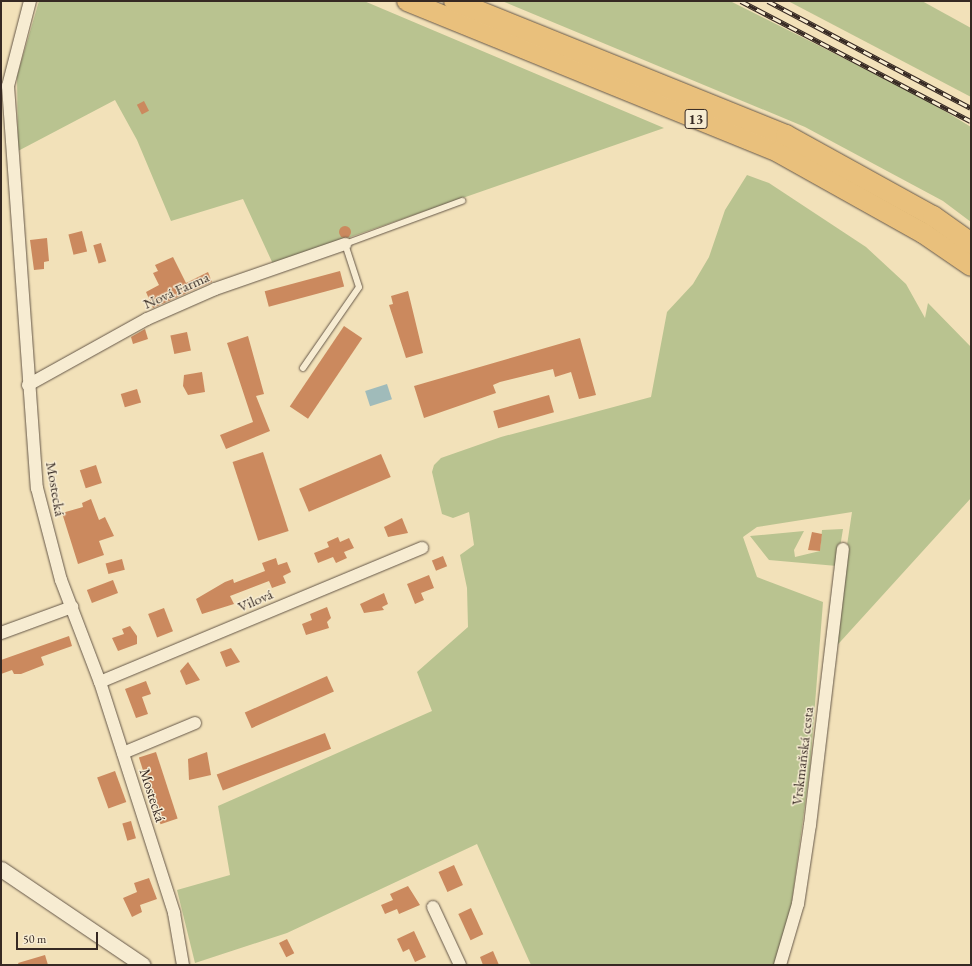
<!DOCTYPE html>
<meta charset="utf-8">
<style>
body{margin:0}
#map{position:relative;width:972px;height:966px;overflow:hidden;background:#f2e1b9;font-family:"EB Garamond",serif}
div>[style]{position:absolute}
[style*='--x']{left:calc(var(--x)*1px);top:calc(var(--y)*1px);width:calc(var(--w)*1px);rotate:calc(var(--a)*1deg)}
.green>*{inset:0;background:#b9c390}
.water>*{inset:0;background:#a0bbba;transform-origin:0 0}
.building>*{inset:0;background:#cb895e;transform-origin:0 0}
.round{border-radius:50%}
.roads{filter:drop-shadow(0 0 1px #655748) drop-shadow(0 0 1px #655748)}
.service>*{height:6px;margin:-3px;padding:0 3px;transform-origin:3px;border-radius:3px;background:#f7ecd2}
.minor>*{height:12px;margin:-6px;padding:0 6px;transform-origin:6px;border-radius:6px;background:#f7ecd2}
.tertiary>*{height:15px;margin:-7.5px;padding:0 7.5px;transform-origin:7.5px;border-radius:7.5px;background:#f7ecd2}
.trunk>*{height:20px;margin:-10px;padding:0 10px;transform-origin:10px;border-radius:10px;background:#e9c07c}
.rail>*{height:4.5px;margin-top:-2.25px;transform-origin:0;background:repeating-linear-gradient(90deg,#f7ecd2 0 9px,#362923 0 18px);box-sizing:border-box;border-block:1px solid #362923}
span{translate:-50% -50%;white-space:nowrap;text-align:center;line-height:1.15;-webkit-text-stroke:3px #f7ecd2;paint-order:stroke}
.shield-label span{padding:1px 3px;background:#f7ecd2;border:1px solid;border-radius:3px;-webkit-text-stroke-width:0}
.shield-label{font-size:14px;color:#362923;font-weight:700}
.street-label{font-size:15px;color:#362923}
.frame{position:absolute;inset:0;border:2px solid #362923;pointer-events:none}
.scale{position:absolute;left:16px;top:932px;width:82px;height:18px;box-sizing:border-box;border:2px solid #362923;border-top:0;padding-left:5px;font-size:12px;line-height:14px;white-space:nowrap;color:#362923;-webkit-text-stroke:3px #f7ecd2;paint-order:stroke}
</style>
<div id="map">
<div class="green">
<i style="clip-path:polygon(39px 1px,364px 1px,664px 128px,273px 264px,243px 199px,171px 221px,137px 140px,115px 100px,18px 151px,17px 76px)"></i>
<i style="clip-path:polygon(502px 1px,730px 1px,927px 100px,971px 127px,971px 222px,943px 201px,805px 127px)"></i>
<i style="clip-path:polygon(788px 1px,922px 1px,971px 28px,971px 97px)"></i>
<i style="clip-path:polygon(747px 175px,769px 183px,866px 247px,906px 284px,925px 318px,928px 303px,971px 347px,971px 498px,831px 652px,852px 512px,757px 527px,743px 537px,757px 577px,823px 602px,810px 768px,790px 915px,777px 965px,531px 965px,477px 844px,287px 933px,195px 963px,177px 890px,230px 875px,218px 806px,432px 711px,417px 672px,468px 627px,467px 588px,460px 555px,474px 545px,469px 512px,453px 518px,442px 514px,432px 472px,434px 465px,441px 458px,501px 437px,651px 397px,667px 312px,693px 284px,709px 257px,725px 210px)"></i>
<i style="clip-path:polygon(843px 529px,837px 566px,769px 560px,750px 536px,804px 531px,794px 550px,795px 557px,820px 551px,822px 530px)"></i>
</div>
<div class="water">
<i style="left:387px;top:384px;width:16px;height:23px;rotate:72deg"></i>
</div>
<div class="building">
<i style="left:144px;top:101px;width:11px;height:8px;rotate:63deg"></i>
<i class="round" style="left:339px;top:226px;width:12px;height:12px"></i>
<i style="left:82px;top:231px;width:21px;height:14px;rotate:76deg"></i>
<i style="clip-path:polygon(47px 238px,49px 261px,44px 262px,44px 269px,34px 270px,30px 240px)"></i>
<i style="left:101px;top:243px;width:19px;height:8px;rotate:74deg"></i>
<i style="clip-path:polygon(173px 257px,186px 283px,208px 272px,212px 282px,153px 308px,146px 292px,159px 285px,153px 273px,158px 271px,155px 265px)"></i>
<i style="left:340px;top:271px;width:16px;height:78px;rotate:75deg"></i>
<i style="clip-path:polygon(408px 291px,423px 353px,406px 358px,389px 305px,393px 304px,391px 296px)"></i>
<i style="left:344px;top:326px;width:22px;height:97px;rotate:34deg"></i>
<i style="clip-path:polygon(145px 329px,148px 339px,133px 344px,131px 337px)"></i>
<i style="left:187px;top:332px;width:19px;height:17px;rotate:78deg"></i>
<i style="clip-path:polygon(248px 336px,264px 394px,256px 396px,270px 431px,226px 449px,220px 435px,253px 422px,227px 343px)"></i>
<i style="clip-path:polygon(580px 338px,596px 395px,579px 399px,571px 372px,555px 377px,553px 369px,500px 382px,493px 385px,496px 393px,424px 418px,414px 386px)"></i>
<i style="clip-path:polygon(202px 372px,205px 392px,188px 395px,183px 386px,184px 375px)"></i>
<i style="left:137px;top:389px;width:14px;height:17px;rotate:73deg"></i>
<i style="left:549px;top:395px;width:18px;height:58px;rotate:74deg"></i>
<i style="left:263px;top:452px;width:83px;height:32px;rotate:72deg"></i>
<i style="left:381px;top:454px;width:25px;height:89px;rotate:67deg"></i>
<i style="left:96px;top:465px;width:19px;height:17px;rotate:72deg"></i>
<i style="clip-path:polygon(91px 499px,99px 520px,105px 517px,114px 536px,99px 541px,104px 555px,78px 564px,62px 513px,83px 507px,82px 503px)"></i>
<i style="clip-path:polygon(402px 518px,408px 533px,388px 537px,384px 527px)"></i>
<i style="clip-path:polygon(812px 532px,822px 534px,820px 551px,808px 550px)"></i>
<i style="clip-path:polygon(338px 537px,340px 542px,349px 538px,354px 548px,344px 552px,347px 558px,336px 563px,333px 557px,318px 563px,314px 553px,329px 547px,327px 542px)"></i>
<i style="left:443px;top:556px;width:11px;height:12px;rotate:68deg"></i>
<i style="clip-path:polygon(276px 558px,278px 565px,287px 562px,291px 572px,283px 576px,286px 583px,272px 588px,269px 581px,230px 596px,234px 604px,202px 614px,196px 599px,225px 582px,233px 579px,234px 583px,265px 571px,262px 563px)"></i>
<i style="left:122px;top:559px;width:11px;height:17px;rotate:75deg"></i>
<i style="clip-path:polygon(429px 575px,434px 588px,421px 593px,424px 600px,415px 604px,407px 584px)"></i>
<i style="left:113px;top:580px;width:14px;height:28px;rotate:69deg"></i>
<i style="clip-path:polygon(384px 593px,388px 604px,382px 607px,384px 610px,364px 613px,360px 604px)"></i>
<i style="clip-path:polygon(327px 607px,331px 618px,327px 622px,329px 628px,306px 635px,302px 624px,312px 620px,310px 614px)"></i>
<i style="left:164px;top:608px;width:25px;height:17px;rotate:69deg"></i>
<i style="clip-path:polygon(130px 626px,137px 636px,137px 644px,118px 651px,112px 638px,124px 634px,122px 629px)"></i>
<i style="clip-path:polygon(69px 636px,72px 646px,41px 657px,44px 665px,21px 674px,14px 674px,12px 670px,1px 674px,1px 660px)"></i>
<i style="clip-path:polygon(231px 648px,240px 662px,226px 667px,220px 652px)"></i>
<i style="clip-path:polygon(188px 662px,200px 680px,186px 685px,180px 671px)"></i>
<i style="left:327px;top:676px;width:17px;height:90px;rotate:66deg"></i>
<i style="clip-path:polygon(146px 681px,151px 694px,142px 697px,148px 714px,136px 718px,125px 689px)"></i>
<i style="left:325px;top:733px;width:17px;height:116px;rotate:69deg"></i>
<i style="left:156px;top:752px;width:70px;height:18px;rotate:72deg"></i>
<i style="clip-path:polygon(207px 752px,211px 775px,189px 780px,188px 759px)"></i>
<i style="left:115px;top:771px;width:33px;height:19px;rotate:70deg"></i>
<i style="left:131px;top:821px;width:18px;height:9px;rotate:74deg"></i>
<i style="left:454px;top:865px;width:22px;height:17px;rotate:66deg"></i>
<i style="clip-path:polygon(149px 878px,157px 899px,140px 905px,142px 912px,132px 917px,123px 898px,137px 892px,134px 883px)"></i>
<i style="clip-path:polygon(408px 886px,420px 905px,399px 914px,397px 909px,385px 914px,381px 905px,393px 900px,390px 894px)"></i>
<i style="left:471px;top:908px;width:29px;height:14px;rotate:65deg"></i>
<i style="clip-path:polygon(414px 931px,426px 957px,415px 962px,409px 949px,403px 952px,397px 939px)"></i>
<i style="left:287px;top:939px;width:16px;height:9px;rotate:63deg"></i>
<i style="clip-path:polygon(493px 951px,499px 965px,483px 965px,480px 957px)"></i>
<i style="clip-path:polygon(45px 955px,48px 965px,19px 965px,18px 963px)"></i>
</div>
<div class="roads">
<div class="service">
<i style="--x:303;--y:368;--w:98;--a:-55.3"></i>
<i style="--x:359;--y:287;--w:45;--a:-108"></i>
<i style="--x:345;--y:244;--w:125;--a:-20.2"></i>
</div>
<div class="minor">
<i style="--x:30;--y:1;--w:88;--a:104.5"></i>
<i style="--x:8;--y:86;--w:403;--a:85.9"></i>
<i style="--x:37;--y:488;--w:95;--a:75.4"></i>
<i style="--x:61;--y:580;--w:109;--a:69.1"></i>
<i style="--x:100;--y:682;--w:243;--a:72.2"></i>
<i style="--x:174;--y:913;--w:53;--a:80.2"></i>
<i style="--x:28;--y:385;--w:136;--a:-29"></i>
<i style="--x:147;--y:319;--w:74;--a:-23.8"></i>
<i style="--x:215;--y:289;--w:138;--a:-19.1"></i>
<i style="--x:1;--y:633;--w:76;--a:-20.1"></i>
<i style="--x:100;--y:682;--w:349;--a:-22.6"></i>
<i style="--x:123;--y:753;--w:78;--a:-22.6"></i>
<i style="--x:433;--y:907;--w:64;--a:65"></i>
<i style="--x:780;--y:965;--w:64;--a:-73.6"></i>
<i style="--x:798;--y:904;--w:80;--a:-81.4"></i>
<i style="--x:810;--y:825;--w:278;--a:-83.2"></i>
</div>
<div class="tertiary">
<i style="--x:1;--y:869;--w:171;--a:34.1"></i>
</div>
<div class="trunk">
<i style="--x:407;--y:1;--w:401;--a:22.1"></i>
<i style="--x:778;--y:152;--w:166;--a:29.2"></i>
<i style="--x:923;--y:233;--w:58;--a:34.5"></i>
<i style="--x:454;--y:1;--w:358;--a:22"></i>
<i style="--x:786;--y:135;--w:168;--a:28.9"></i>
<i style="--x:933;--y:216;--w:47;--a:35.4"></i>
</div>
</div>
<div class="rail">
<i style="--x:741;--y:1;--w:259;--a:27.6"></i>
<i style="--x:768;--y:1;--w:229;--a:27.8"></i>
</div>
<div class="shield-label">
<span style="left:696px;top:119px">13</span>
</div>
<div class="street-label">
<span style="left:176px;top:290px;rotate:-24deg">Nová Farma</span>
<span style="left:56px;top:489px;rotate:80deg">Mostecká</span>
<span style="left:255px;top:600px;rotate:-23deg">Vilová</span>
<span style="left:802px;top:756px;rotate:-83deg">Vrskmaňská cesta</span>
<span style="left:153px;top:795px;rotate:72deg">Mostecká</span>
</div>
<div class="frame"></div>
<div class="scale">50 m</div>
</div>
